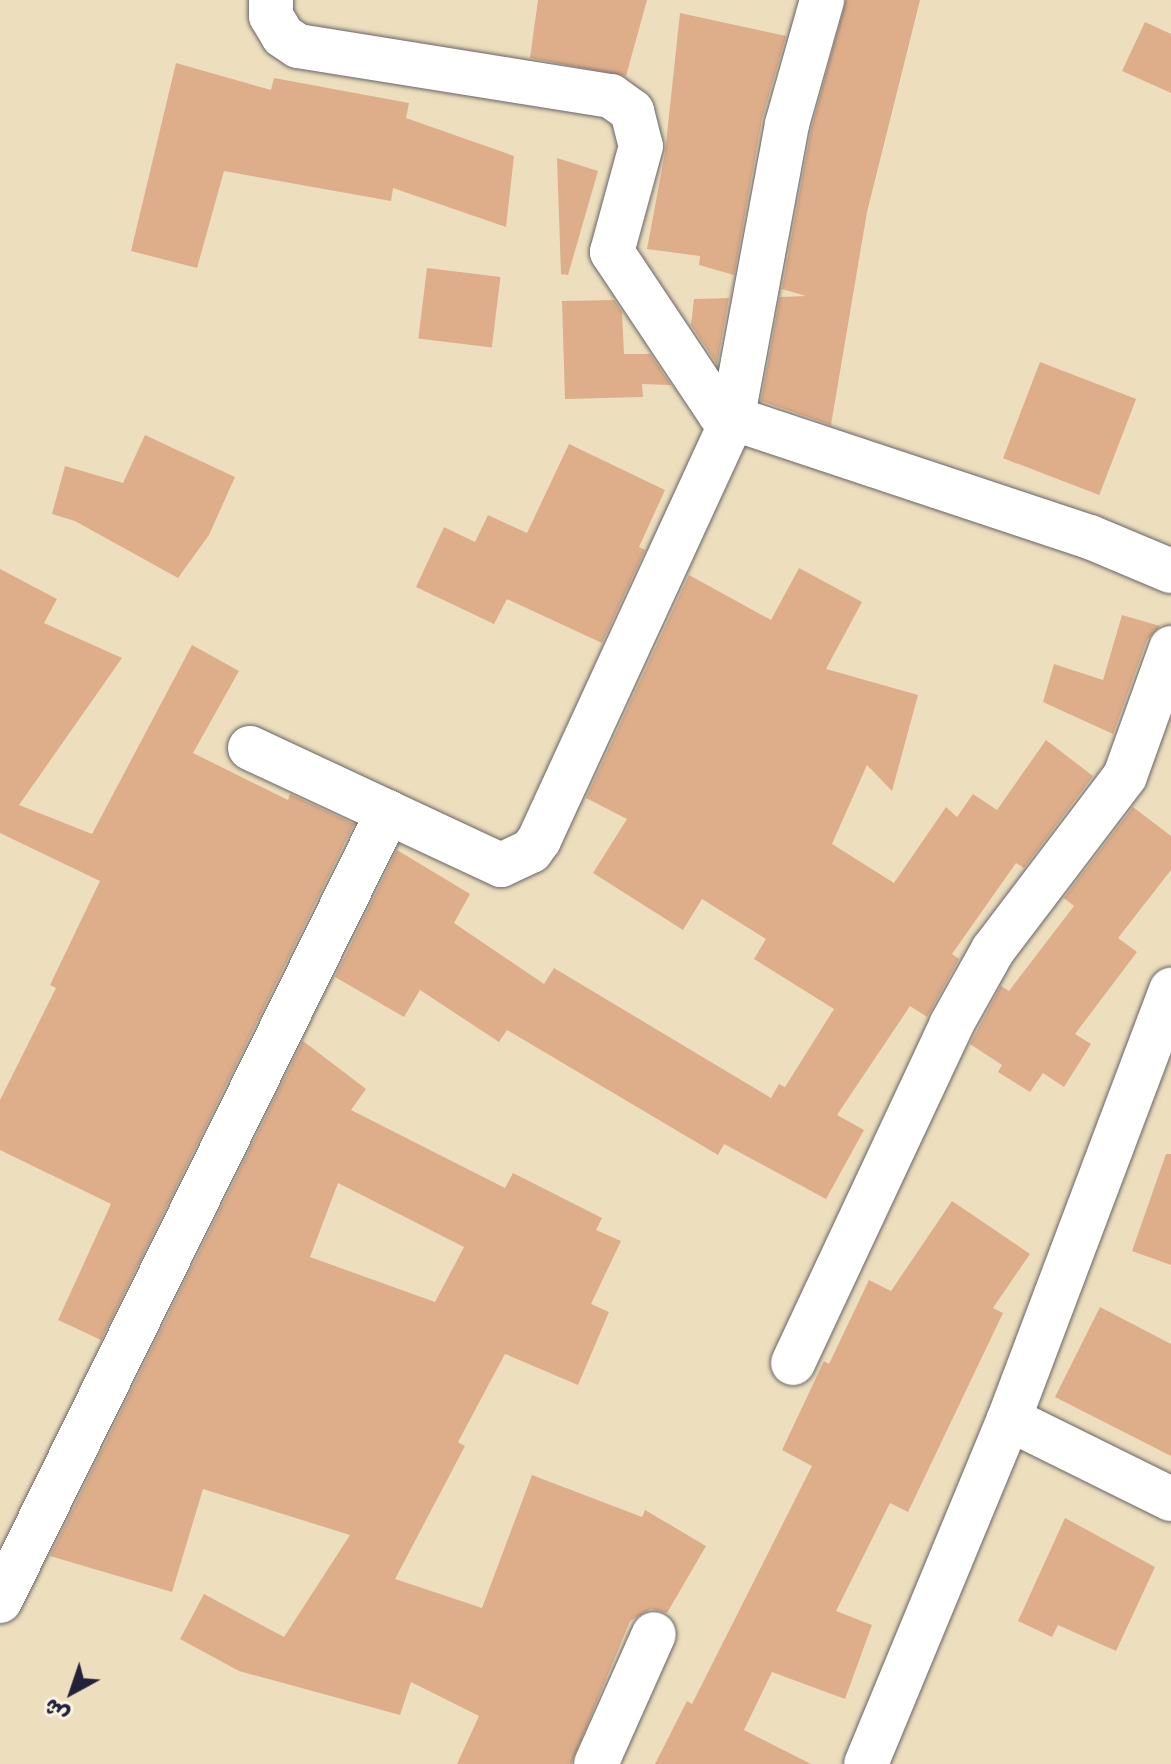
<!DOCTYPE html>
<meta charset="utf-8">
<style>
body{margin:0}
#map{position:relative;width:1171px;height:1764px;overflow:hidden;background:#eddfbd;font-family:Caveat,"Playpen Sans Arabic",sans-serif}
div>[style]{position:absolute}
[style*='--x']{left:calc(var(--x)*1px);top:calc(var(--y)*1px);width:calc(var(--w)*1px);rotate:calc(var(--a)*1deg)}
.building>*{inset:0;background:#deae8a;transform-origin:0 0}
.roads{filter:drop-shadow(0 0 2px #696468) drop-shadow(0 0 2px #696468)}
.minor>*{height:44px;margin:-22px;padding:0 22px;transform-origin:22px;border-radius:22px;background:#fff}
span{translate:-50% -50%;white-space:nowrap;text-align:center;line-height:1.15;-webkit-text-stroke:7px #fcf5e5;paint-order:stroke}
.north{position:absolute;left:32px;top:1652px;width:80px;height:80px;-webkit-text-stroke:6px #fcf5e5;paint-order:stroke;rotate:220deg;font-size:22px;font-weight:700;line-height:32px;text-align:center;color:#22223b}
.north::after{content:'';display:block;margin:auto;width:28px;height:36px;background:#22223b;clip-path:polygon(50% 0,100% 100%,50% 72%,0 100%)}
</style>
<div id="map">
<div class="building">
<i style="clip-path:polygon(538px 0,647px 0,626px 76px,530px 58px)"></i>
<i style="clip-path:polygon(846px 0,920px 0,867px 212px,831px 425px,761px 401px,780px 297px,806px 296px,782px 289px,811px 130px)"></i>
<i style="clip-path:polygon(680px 13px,786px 36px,762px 119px,734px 275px,699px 265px,700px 256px,647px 249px,665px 153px)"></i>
<i style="clip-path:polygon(1145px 22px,1171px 34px,1171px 93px,1122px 71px)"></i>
<i style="clip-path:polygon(176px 63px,271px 90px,274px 78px,409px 103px,406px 118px,514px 156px,506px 227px,393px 188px,391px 201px,224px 171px,197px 268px,131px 251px)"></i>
<i style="clip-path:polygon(557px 158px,598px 171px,568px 275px,561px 274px)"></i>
<i style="left:427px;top:268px;width:74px;height:71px;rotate:7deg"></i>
<i style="clip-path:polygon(729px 298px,717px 364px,691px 325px,694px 299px)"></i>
<i style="clip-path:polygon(614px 300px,622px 312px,624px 354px,650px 354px,671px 385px,642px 384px,643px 397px,565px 399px,562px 301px)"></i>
<i style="left:1040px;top:362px;width:103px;height:103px;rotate:21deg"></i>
<i style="clip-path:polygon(145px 435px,235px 477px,209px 535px,178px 578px,75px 521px,52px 514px,65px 466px,123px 483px)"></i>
<i style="clip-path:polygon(569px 444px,665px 490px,639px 547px,645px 550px,602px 643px,507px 599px,494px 624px,416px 587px,444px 527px,475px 542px,488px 515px,527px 533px)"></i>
<i style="clip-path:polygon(799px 568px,862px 602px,826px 669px,918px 695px,892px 791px,867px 765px,832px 844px,894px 883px,946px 807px,957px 817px,973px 794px,997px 810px,1046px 740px,1093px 776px,1024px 868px,1016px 863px,952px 954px,959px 959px,927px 1017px,910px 1006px,837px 1115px,864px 1130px,826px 1199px,724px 1144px,718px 1155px,507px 1030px,499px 1042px,420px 990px,404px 1017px,335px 977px,397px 850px,470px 894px,454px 923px,544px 984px,554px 968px,771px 1098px,779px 1084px,785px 1087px,834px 1009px,754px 959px,766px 939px,702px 899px,683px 930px,593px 873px,627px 819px,586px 798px,689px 575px,771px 620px)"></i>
<i style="clip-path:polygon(0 569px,57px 599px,44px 623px,122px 658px,19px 805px,92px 834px,192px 645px,239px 671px,193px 753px,288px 800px,290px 794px,354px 824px,101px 1340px,58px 1320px,111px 1204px,0 1150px,0 1100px,56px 988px,50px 985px,100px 881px,0 833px)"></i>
<i style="clip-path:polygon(1122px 615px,1160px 626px,1147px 640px,1113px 734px,1043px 702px,1054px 664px,1103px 680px)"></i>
<i style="clip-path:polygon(1133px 807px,1171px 836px,1171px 870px,1118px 938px,1137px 952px,1075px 1034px,1091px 1044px,1064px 1087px,1043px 1073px,1030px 1092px,998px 1072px,1002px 1065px,970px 1044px,1001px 986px,1009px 991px,1074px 906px,1064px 898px)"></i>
<i style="clip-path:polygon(evenodd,303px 1041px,366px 1089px,351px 1110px,505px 1188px,513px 1173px,602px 1218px,596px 1230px,621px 1241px,591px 1304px,609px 1312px,578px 1385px,505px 1354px,458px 1442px,465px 1446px,395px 1579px,482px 1608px,532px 1475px,642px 1517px,645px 1510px,706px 1546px,667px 1613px,651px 1609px,630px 1621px,571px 1764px,457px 1764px,479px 1716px,411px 1682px,400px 1715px,239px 1671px,180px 1639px,204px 1594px,284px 1637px,350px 1535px,203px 1489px,172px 1592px,50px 1556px,303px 1041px,338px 1183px,464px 1247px,435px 1302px,310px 1257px,338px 1183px)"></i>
<i style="clip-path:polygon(1166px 1154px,1171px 1154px,1171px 1265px,1132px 1251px)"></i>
<i style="clip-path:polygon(952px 1201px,1030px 1254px,993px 1308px,1003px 1313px,908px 1512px,890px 1503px,836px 1611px,872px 1625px,845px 1699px,772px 1672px,744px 1730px,811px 1764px,655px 1764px,687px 1701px,692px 1704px,812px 1466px,782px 1450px,824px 1361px,829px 1364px,869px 1280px,891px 1291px)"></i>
<i style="clip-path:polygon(1100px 1307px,1171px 1344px,1171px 1456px,1055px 1397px)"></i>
<i style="clip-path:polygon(1065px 1518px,1155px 1567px,1116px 1651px,1058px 1625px,1052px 1637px,1018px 1621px)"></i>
</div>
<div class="roads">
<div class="minor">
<i style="--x:271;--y:0;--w:16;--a:90"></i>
<i style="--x:271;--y:16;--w:23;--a:59"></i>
<i style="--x:283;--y:36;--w:18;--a:34"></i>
<i style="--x:298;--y:46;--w:317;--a:9.1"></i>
<i style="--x:611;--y:96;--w:26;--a:36"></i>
<i style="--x:632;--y:111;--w:36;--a:76"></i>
<i style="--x:641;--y:146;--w:110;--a:105.3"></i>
<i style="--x:612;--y:252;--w:195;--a:56.3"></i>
<i style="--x:720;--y:414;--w:390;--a:18.4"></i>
<i style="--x:1090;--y:537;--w:88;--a:22.8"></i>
<i style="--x:250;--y:748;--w:277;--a:25"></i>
<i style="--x:501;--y:865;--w:33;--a:-25"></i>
<i style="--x:531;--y:851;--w:14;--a:-54"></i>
<i style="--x:539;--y:840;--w:461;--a:-65.3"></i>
<i style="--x:732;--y:421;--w:302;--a:-79.5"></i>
<i style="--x:787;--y:124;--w:129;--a:-74.2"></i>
<i style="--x:793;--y:1363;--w:373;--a:-64.9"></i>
<i style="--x:951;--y:1025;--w:86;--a:-60.8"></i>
<i style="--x:993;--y:950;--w:218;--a:-52.8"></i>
<i style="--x:1125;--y:776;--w:136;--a:-70.2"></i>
<i style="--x:1009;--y:1419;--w:181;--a:26.3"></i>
<i style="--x:0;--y:1601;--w:879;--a:-63.81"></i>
<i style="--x:596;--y:1764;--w:142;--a:-66"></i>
<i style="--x:866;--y:1764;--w:373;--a:-67.5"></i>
<i style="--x:1009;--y:1419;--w:459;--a:-69.3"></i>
</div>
</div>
<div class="north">ش</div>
</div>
